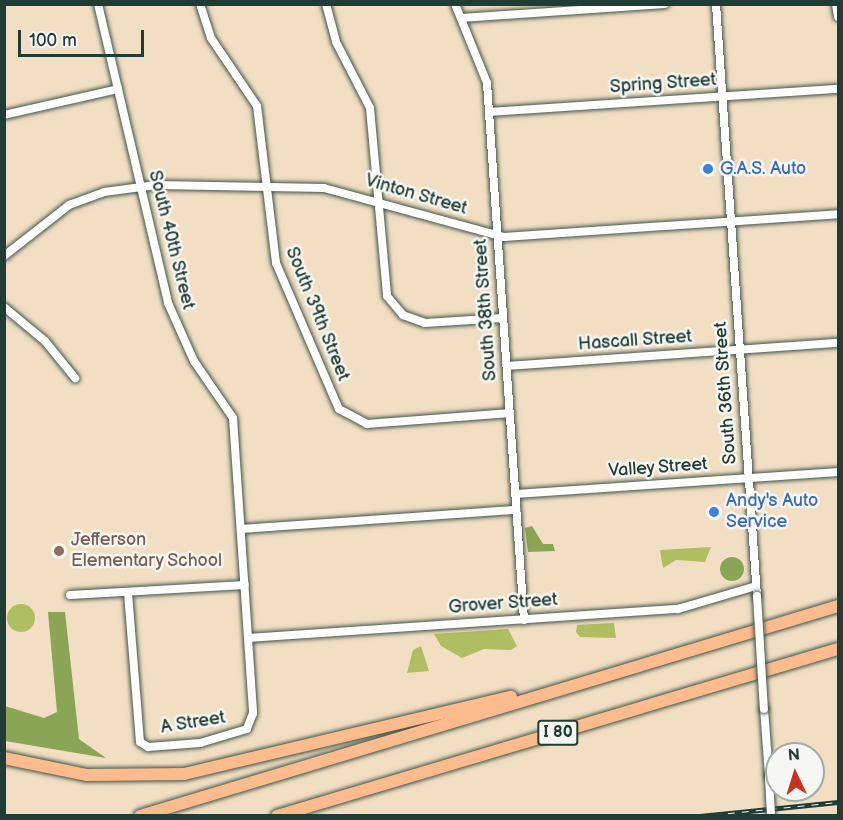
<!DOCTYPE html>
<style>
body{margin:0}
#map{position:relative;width:843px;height:820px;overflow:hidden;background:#f2dfc3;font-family:"Balsamiq Sans",sans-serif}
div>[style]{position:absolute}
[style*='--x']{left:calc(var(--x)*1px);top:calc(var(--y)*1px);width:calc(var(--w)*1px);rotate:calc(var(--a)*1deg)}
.green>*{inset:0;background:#afbe60}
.round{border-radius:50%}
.forest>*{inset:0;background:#8ba556}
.roads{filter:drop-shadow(0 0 2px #3f5549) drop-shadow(0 0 2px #3f5549)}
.minor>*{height:8px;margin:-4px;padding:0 4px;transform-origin:4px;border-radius:4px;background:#fff}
.highway>*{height:12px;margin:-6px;padding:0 6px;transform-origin:6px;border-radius:6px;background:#fbbb8d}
.rail>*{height:4.5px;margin-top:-2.25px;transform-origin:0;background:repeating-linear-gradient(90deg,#f6f6f2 0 7px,#1f3d34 0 14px);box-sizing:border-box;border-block:2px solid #1f3d34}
.bridges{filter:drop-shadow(0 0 2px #3f5549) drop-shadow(0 0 2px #3f5549)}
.minor-bridge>*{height:8px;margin:-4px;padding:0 4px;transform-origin:4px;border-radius:4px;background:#fff}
.dots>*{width:16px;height:16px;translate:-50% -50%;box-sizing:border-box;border:3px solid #f6f6f2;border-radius:50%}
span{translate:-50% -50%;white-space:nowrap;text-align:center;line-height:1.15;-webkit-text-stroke:5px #f6f6f2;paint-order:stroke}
.shield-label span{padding:2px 4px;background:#f6f6f2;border:2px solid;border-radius:4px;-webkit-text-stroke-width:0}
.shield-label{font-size:16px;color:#1f3d34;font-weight:700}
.street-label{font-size:18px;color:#1f3d34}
.shop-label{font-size:18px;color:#366cbe}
.left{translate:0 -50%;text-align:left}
.education-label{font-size:18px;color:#785e54}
.frame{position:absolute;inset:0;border:6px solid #1f3d34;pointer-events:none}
.north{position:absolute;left:765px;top:742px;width:60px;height:60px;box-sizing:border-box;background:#f6f6f2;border:2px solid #a0aca6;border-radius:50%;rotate:356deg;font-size:16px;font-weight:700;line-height:24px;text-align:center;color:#1f3d34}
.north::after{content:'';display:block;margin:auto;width:21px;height:27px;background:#c8321e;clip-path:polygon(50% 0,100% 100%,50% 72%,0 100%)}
.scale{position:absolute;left:18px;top:30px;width:126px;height:27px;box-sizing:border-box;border:3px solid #1f3d34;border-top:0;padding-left:8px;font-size:18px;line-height:21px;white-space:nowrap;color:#1f3d34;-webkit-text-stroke:4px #f6f6f2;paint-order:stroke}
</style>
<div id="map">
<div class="green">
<i style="clip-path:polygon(711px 547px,705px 562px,676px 560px,663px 568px,660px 550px)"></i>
<i class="round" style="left:7px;top:604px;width:28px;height:28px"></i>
<i style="clip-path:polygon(614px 623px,616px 638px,580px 637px,576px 632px,577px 625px)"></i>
<i style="clip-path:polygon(508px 629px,517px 646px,511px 650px,484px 649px,462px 658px,441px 646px,434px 634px)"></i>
<i style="clip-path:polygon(421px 646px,429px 671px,407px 673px,413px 650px)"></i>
</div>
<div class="forest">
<i style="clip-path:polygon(532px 526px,543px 544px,553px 544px,555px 551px,528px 552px,525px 528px)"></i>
<i class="round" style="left:720px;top:557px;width:24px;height:24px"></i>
<i style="clip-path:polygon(48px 612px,65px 612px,79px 739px,106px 758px,5px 741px,5px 706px,44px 718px,57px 712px)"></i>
</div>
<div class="roads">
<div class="minor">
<i style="--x:98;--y:4;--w:307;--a:76.8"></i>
<i style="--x:168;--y:303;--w:64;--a:65.9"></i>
<i style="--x:194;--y:361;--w:69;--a:55.6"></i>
<i style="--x:233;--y:418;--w:296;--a:86.1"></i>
<i style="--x:253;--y:713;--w:17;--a:111"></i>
<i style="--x:247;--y:729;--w:49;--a:163.4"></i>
<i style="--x:200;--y:743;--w:52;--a:175.6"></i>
<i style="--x:148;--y:747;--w:9;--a:-148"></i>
<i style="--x:140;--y:742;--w:150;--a:-94.6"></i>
<i style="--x:200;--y:4;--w:36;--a:72"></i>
<i style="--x:211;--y:38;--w:82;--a:55.9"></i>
<i style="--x:257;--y:106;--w:158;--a:83.1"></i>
<i style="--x:276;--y:263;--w:159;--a:66.7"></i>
<i style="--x:339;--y:409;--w:32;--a:28"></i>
<i style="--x:367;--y:424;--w:143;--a:-4.4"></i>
<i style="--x:326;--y:4;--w:39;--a:75"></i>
<i style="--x:336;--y:42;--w:74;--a:62.7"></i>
<i style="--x:370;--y:108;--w:189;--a:84.8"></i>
<i style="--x:387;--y:296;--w:25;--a:50"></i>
<i style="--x:403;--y:315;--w:23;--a:20"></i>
<i style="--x:425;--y:323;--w:78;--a:-3.7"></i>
<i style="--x:455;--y:4;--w:85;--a:67.9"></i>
<i style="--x:487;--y:83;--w:538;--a:86.06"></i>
<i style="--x:716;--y:4;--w:593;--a:86.04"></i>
<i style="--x:836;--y:4;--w:13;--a:81"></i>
<i style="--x:461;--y:18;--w:204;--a:-3.9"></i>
<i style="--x:489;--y:112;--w:350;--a:-3.8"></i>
<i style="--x:4;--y:115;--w:117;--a:-12.8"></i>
<i style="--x:4;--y:256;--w:83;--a:-38.1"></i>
<i style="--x:69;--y:205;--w:37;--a:-20"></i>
<i style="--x:104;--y:192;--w:53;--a:-7.5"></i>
<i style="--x:157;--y:185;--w:167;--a:1"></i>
<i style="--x:324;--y:188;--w:187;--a:15.2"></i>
<i style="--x:504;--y:237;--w:335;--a:-3.9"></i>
<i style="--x:4;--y:307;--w:53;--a:39.7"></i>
<i style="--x:45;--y:341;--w:48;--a:51"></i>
<i style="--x:507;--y:366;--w:332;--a:-4"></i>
<i style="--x:516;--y:494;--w:323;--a:-3.9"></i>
<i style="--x:241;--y:529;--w:276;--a:-4"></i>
<i style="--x:70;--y:595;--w:175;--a:-3.3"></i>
<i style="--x:248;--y:638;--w:431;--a:-3.9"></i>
<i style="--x:678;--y:609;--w:81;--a:-16.4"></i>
<i style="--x:764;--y:709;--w:67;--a:85.7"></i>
</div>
<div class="highway">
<i style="--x:4;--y:758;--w:85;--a:11.6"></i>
<i style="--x:87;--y:775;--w:97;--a:-0.6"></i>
<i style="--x:184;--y:774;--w:336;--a:-13.3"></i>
<i style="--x:140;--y:816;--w:729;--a:-16.74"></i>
<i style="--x:277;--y:816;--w:585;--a:-16.58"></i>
</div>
</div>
<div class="rail">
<i style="--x:700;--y:816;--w:139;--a:-5.8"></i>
</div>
<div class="bridges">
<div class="minor-bridge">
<i style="--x:757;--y:596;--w:113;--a:86.5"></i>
<i style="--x:769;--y:776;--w:40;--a:87.1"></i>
</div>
</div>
<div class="dots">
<i style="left:708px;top:169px;background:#3f7fe0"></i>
<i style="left:714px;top:512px;background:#3f7fe0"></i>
<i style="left:59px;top:551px;background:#8d6e63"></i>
</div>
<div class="shield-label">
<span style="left:558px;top:733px">I 80</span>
</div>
<div class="street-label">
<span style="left:663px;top:84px;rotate:-4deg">Spring Street</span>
<span style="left:416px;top:195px;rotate:16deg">Vinton Street</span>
<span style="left:171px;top:240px;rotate:76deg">South 40th Street</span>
<span style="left:486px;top:310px;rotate:-94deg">South 38th Street</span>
<span style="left:317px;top:314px;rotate:68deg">South 39th Street</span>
<span style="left:635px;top:341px;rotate:-4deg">Hascall Street</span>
<span style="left:726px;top:393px;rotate:-94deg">South 36th Street</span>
<span style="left:658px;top:468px;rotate:-4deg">Valley Street</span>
<span style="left:503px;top:604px;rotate:-4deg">Grover Street</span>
<span style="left:193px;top:723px;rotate:-9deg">A Street</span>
</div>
<div class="shop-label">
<span class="left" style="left:720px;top:169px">G.A.S. Auto</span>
<span class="left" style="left:726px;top:512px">Andy's Auto<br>Service</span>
</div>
<div class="education-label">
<span class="left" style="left:71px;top:551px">Jefferson<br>Elementary School</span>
</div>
<div class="frame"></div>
<div class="north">N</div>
<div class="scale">100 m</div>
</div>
